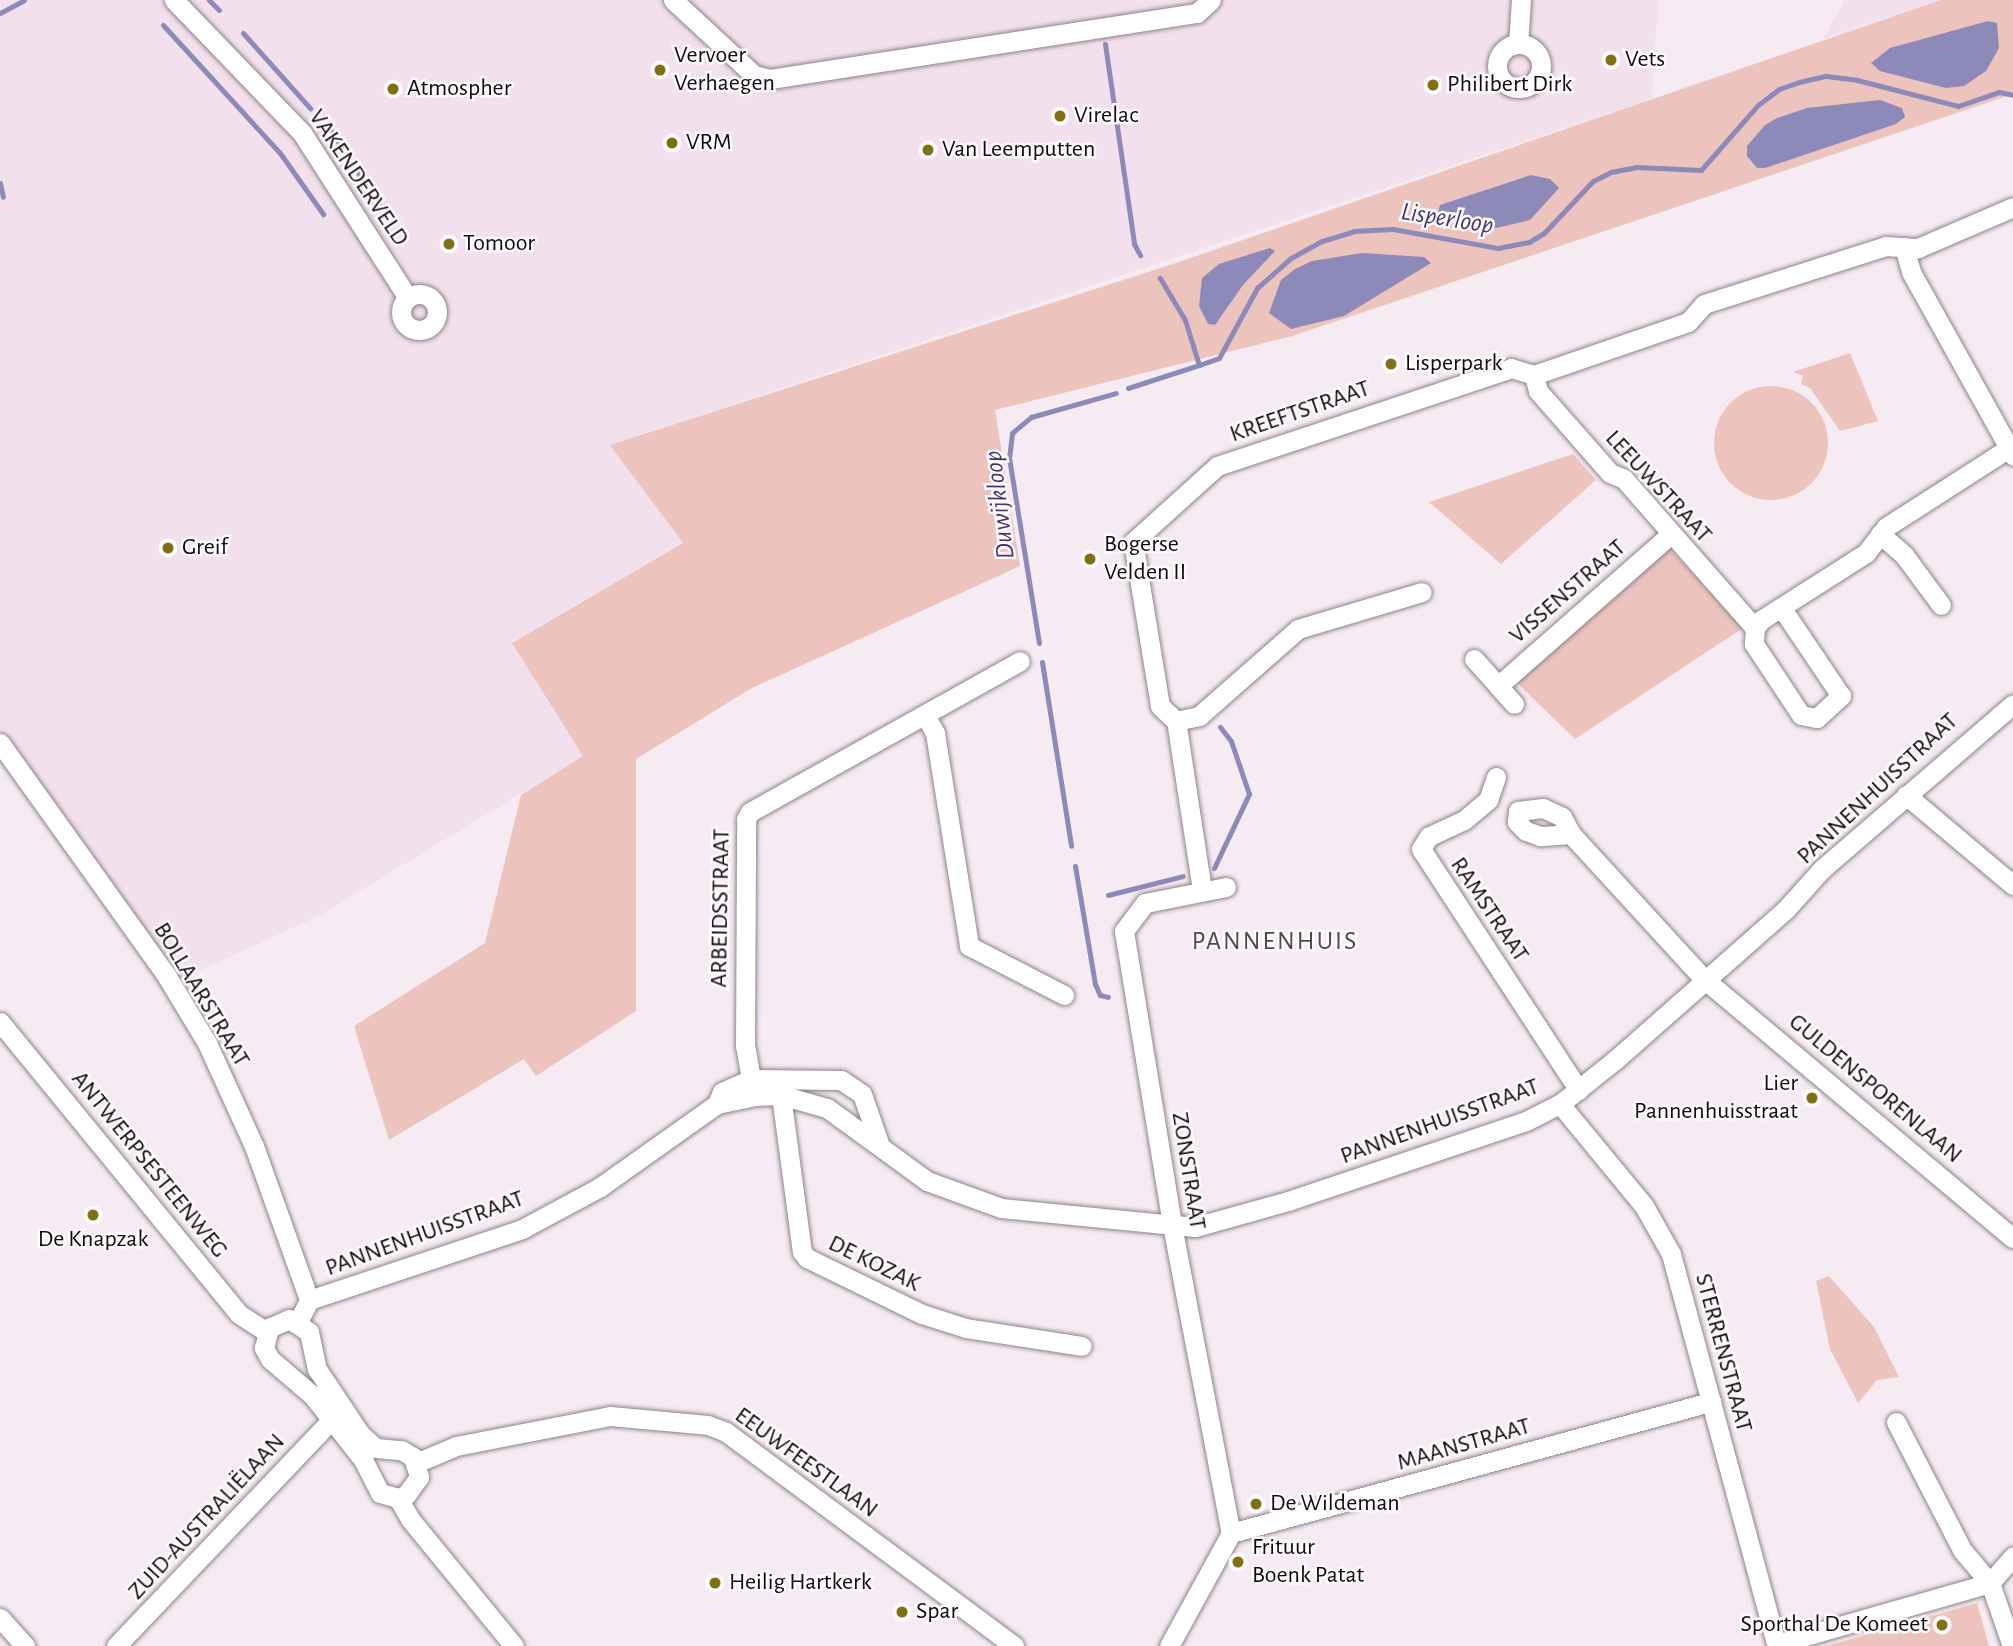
<!DOCTYPE html>
<meta charset="utf-8">
<style>
body{margin:0}
#map{position:relative;width:2013px;height:1646px;overflow:hidden;background:#f6ebf2;font-family:"Alegreya Sans",sans-serif}
div>[style]{position:absolute}
[style*='--x']{left:calc(var(--x)*1px);top:calc(var(--y)*1px);width:calc(var(--w)*1px);rotate:calc(var(--a)*1deg)}
.built>*{inset:0;background:#f2e0ed}
.green>*{inset:0;background:#edc3be}
.round{border-radius:50%}
.water>*{inset:0;background:#8d8ab9}
.stream>*{height:5px;margin:-2.5px;padding:0 2.5px;transform-origin:2.5px;border-radius:2.5px;background:#8d8ab9}
.roads{filter:drop-shadow(0 0 2px #8d838a) drop-shadow(0 0 2px #8d838a)}
.minor>*{height:19px;margin:-9.5px;padding:0 9.5px;transform-origin:9.5px;border-radius:9.5px;background:#fff}
.minor>.ring{margin:-9.5px;padding:0;box-sizing:content-box;background:none;border:19px solid #fff;border-radius:50%}
.dots>*{width:19px;height:19px;translate:-50% -50%;box-sizing:border-box;border:4px solid #fffafd;border-radius:50%}
span{translate:-50% -50%;white-space:nowrap;text-align:center;line-height:1.15;-webkit-text-stroke:5px #fffafd;paint-order:stroke}
.poi-label{font-size:24px;color:#0f0b0e}
.left{translate:0 -50%;text-align:left}
.right{translate:-100% -50%;text-align:right}
.street-label{font-size:24px;color:#0f0b0e}
.water-label{font-size:26px;color:#403773;font-style:italic}
.neighbourhood-label{font-size:26px;color:#51484e;letter-spacing:2px}
</style>
<div id="map">
<div class="built">
<i style="clip-path:polygon(0 0,1658px 0,1652px 99px,611px 445px,683px 543px,512px 642px,583px 756px,318px 916px,179px 980px,0 731px)"></i>
<i style="clip-path:polygon(1845px 0,1941px 0,1823px 39px)"></i>
</div>
<div class="green">
<i style="clip-path:polygon(1941px 0,2013px 0,2013px 94px,1292px 336px,995px 410px,1020px 566px,752px 688px,636px 759px,636px 1011px,536px 1076px,524px 1059px,389px 1140px,354px 1026px,485px 943px,521px 795px,583px 756px,512px 643px,683px 543px,610px 445px,1173px 264px)"></i>
<i style="clip-path:polygon(1850px 353px,1878px 421px,1840px 431px,1810px 388px,1801px 384px,1803px 376px,1793px 372px)"></i>
<i class="round" style="left:1714px;top:386px;width:114px;height:114px"></i>
<i style="clip-path:polygon(1573px 454px,1596px 480px,1501px 564px,1429px 502px)"></i>
<i style="clip-path:polygon(1667px 546px,1743px 628px,1575px 739px,1513px 679px)"></i>
<i style="clip-path:polygon(1829px 1276px,1874px 1327px,1899px 1377px,1877px 1380px,1858px 1403px,1830px 1349px,1816px 1281px)"></i>
<i style="clip-path:polygon(1977px 1603px,1989px 1646px,1827px 1646px)"></i>
</div>
<div class="water">
<i style="clip-path:polygon(1988px 21px,1997px 23px,1999px 48px,1986px 71px,1964px 86px,1946px 88px,1880px 71px,1871px 63px,1890px 48px)"></i>
<i style="clip-path:polygon(1880px 100px,1902px 108px,1905px 117px,1896px 124px,1765px 168px,1757px 168px,1747px 156px,1747px 146px,1765px 125px,1777px 118px,1807px 108px)"></i>
<i style="clip-path:polygon(1531px 175px,1550px 179px,1559px 188px,1530px 220px,1496px 228px,1445px 219px,1438px 213px,1440px 205px)"></i>
<i style="clip-path:polygon(1270px 248px,1275px 251px,1243px 285px,1215px 325px,1208px 324px,1199px 306px,1202px 278px,1219px 264px)"></i>
<i style="clip-path:polygon(1362px 253px,1424px 257px,1431px 263px,1344px 316px,1291px 329px,1269px 313px,1281px 280px,1295px 269px,1312px 261px)"></i>
</div>
<div class="stream">
<i style="--x:209;--y:0;--w:14;--a:45"></i>
<i style="--x:0;--y:13;--w:27;--a:-28"></i>
<i style="--x:163;--y:25;--w:173;--a:47.6"></i>
<i style="--x:280;--y:153;--w:75;--a:54.8"></i>
<i style="--x:243;--y:33;--w:101;--a:48.2"></i>
<i style="--x:1105;--y:44;--w:202;--a:81.7"></i>
<i style="--x:1134;--y:244;--w:13;--a:61"></i>
<i style="--x:331;--y:131;--w:110;--a:56.9"></i>
<i style="--x:0;--y:183;--w:14;--a:78"></i>
<i style="--x:1199;--y:365;--w:21;--a:-19"></i>
<i style="--x:1219;--y:358;--w:80;--a:-61.5"></i>
<i style="--x:1257;--y:288;--w:45;--a:-41.4"></i>
<i style="--x:1291;--y:258;--w:35;--a:-29"></i>
<i style="--x:1322;--y:241;--w:34;--a:-17"></i>
<i style="--x:1354;--y:231;--w:39;--a:-3"></i>
<i style="--x:1393;--y:229;--w:107;--a:10.3"></i>
<i style="--x:1498;--y:248;--w:32;--a:-11"></i>
<i style="--x:1529;--y:242;--w:17;--a:-31"></i>
<i style="--x:1544;--y:233;--w:71;--a:-46.7"></i>
<i style="--x:1593;--y:181;--w:20;--a:-27"></i>
<i style="--x:1611;--y:172;--w:25;--a:-11"></i>
<i style="--x:1636;--y:167;--w:65;--a:2.6"></i>
<i style="--x:1701;--y:170;--w:86;--a:-48.8"></i>
<i style="--x:1758;--y:105;--w:26;--a:-37"></i>
<i style="--x:1779;--y:89;--w:21;--a:-19"></i>
<i style="--x:1799;--y:82;--w:28;--a:-13"></i>
<i style="--x:1826;--y:76;--w:31;--a:7"></i>
<i style="--x:1857;--y:80;--w:104;--a:14.4"></i>
<i style="--x:1958;--y:106;--w:43;--a:-18.9"></i>
<i style="--x:1999;--y:92;--w:14;--a:12"></i>
<i style="--x:1128;--y:388;--w:75;--a:-17.9"></i>
<i style="--x:1199;--y:365;--w:47;--a:-107.3"></i>
<i style="--x:1185;--y:320;--w:49;--a:-120.8"></i>
<i style="--x:1039;--y:643;--w:187;--a:-99.2"></i>
<i style="--x:1009;--y:458;--w:25;--a:-83"></i>
<i style="--x:1012;--y:433;--w:25;--a:-40"></i>
<i style="--x:1031;--y:417;--w:88;--a:-15.8"></i>
<i style="--x:1042;--y:662;--w:186;--a:81"></i>
<i style="--x:1075;--y:866;--w:120;--a:80.4"></i>
<i style="--x:1095;--y:984;--w:12;--a:66"></i>
<i style="--x:1100;--y:995;--w:8;--a:14"></i>
<i style="--x:1214;--y:868;--w:82;--a:-64.7"></i>
<i style="--x:1249;--y:794;--w:56;--a:-108.8"></i>
<i style="--x:1231;--y:741;--w:18;--a:-128"></i>
<i style="--x:1108;--y:895;--w:77;--a:-14.2"></i>
</div>
<div class="roads">
<div class="minor">
<i style="--x:174;--y:0;--w:185;--a:46.1"></i>
<i style="--x:302;--y:133;--w:196;--a:57.3"></i>
<i style="--x:673;--y:0;--w:110;--a:42.8"></i>
<i style="--x:754;--y:75;--w:16;--a:14"></i>
<i style="--x:770;--y:79;--w:432;--a:-8.8"></i>
<i style="--x:1197;--y:13;--w:19;--a:-43"></i>
<i style="--x:1518;--y:44;--w:44;--a:-86.1"></i>
<i class="ring" style="left:1497px;top:44px;width:25px;height:25px"></i>
<i style="--x:1904;--y:247;--w:26;--a:74"></i>
<i style="--x:1911;--y:272;--w:210;--a:60.9"></i>
<i class="ring" style="left:401px;top:294px;width:17px;height:17px"></i>
<i style="--x:1534;--y:375;--w:16;--a:76"></i>
<i style="--x:1538;--y:391;--w:109;--a:48.7"></i>
<i style="--x:1610;--y:473;--w:15;--a:23"></i>
<i style="--x:1624;--y:479;--w:198;--a:48.7"></i>
<i style="--x:1755;--y:628;--w:10;--a:-53"></i>
<i style="--x:1761;--y:620;--w:125;--a:-32.5"></i>
<i style="--x:1866;--y:553;--w:33;--a:-52"></i>
<i style="--x:1886;--y:527;--w:146;--a:-32.7"></i>
<i style="--x:1880;--y:534;--w:32;--a:41"></i>
<i style="--x:1904;--y:555;--w:62;--a:53.5"></i>
<i style="--x:1755;--y:628;--w:16;--a:94"></i>
<i style="--x:1754;--y:644;--w:85;--a:56.5"></i>
<i style="--x:1801;--y:715;--w:16;--a:11"></i>
<i style="--x:1817;--y:718;--w:33;--a:-43"></i>
<i style="--x:1841;--y:696;--w:107;--a:-124"></i>
<i style="--x:1474;--y:659;--w:36;--a:48"></i>
<i style="--x:1498;--y:686;--w:230;--a:-41.3"></i>
<i style="--x:1498;--y:686;--w:24;--a:48"></i>
<i style="--x:925;--y:715;--w:21;--a:61"></i>
<i style="--x:935;--y:733;--w:216;--a:80.9"></i>
<i style="--x:969;--y:946;--w:107;--a:27.3"></i>
<i style="--x:1176;--y:721;--w:24;--a:-12"></i>
<i style="--x:1199;--y:716;--w:132;--a:-41.3"></i>
<i style="--x:1298;--y:629;--w:129;--a:-16.6"></i>
<i style="--x:0;--y:743;--w:285;--a:54.4"></i>
<i style="--x:166;--y:975;--w:79;--a:58.9"></i>
<i style="--x:207;--y:1043;--w:113;--a:65.5"></i>
<i style="--x:254;--y:1146;--w:164;--a:70.3"></i>
<i style="--x:1496;--y:777;--w:24;--a:109"></i>
<i style="--x:1488;--y:800;--w:31;--a:140"></i>
<i style="--x:1464;--y:820;--w:38;--a:155"></i>
<i style="--x:1429;--y:836;--w:15;--a:122"></i>
<i style="--x:1421;--y:849;--w:288;--a:56.8"></i>
<i style="--x:1906;--y:795;--w:140;--a:40.1"></i>
<i style="--x:1571;--y:834;--w:31;--a:176"></i>
<i style="--x:1540;--y:836;--w:15;--a:-160"></i>
<i style="--x:1526;--y:831;--w:13;--a:-135"></i>
<i style="--x:1517;--y:822;--w:11;--a:-85"></i>
<i style="--x:1518;--y:811;--w:25;--a:-7"></i>
<i style="--x:1543;--y:808;--w:21;--a:25"></i>
<i style="--x:1562;--y:817;--w:19;--a:62"></i>
<i style="--x:1571;--y:834;--w:197;--a:47.5"></i>
<i style="--x:1704;--y:979;--w:403;--a:40"></i>
<i style="--x:1226;--y:887;--w:83;--a:168.8"></i>
<i style="--x:1145;--y:903;--w:35;--a:127"></i>
<i style="--x:1124;--y:931;--w:298;--a:80.7"></i>
<i style="--x:1172;--y:1225;--w:314;--a:79.2"></i>
<i style="--x:1202;--y:890;--w:171;--a:-98.7"></i>
<i style="--x:1176;--y:721;--w:22;--a:-137"></i>
<i style="--x:1160;--y:706;--w:166;--a:-99.3"></i>
<i style="--x:1133;--y:542;--w:113;--a:-42.1"></i>
<i style="--x:1217;--y:466;--w:310;--a:-18.4"></i>
<i style="--x:1511;--y:368;--w:24;--a:17"></i>
<i style="--x:1534;--y:375;--w:163;--a:-19"></i>
<i style="--x:1688;--y:322;--w:24;--a:-48"></i>
<i style="--x:1704;--y:304;--w:191;--a:-17.7"></i>
<i style="--x:1886;--y:246;--w:32;--a:4"></i>
<i style="--x:1918;--y:248;--w:103;--a:-23.3"></i>
<i style="--x:0;--y:1022;--w:377;--a:50.7"></i>
<i style="--x:239;--y:1314;--w:33;--a:33"></i>
<i style="--x:751;--y:1079;--w:34;--a:-100"></i>
<i style="--x:745;--y:1046;--w:227;--a:-89.7"></i>
<i style="--x:746;--y:819;--w:8;--a:-60"></i>
<i style="--x:750;--y:812;--w:309;--a:-29.2"></i>
<i style="--x:781;--y:1095;--w:158;--a:82.4"></i>
<i style="--x:802;--y:1252;--w:8;--a:50"></i>
<i style="--x:807;--y:1258;--w:128;--a:26"></i>
<i style="--x:922;--y:1314;--w:46;--a:17.7"></i>
<i style="--x:966;--y:1328;--w:117;--a:8.8"></i>
<i style="--x:717;--y:1104;--w:13;--a:-67"></i>
<i style="--x:722;--y:1092;--w:32;--a:-24"></i>
<i style="--x:751;--y:1079;--w:90;--a:0.6"></i>
<i style="--x:841;--y:1080;--w:25;--a:34"></i>
<i style="--x:862;--y:1094;--w:55;--a:70.9"></i>
<i style="--x:1560;--y:1104;--w:132;--a:50.5"></i>
<i style="--x:1644;--y:1206;--w:55;--a:60.6"></i>
<i style="--x:1671;--y:1254;--w:406;--a:74.9"></i>
<i style="--x:289;--y:1319;--w:24;--a:33"></i>
<i style="--x:309;--y:1332;--w:38;--a:78"></i>
<i style="--x:317;--y:1369;--w:79;--a:56.3"></i>
<i style="--x:361;--y:1435;--w:20;--a:41"></i>
<i style="--x:376;--y:1448;--w:25;--a:5"></i>
<i style="--x:401;--y:1450;--w:14;--a:30"></i>
<i style="--x:413;--y:1457;--w:21;--a:73"></i>
<i style="--x:419;--y:1477;--w:22;--a:126"></i>
<i style="--x:406;--y:1495;--w:9;--a:159"></i>
<i style="--x:398;--y:1498;--w:19;--a:-164"></i>
<i style="--x:380;--y:1493;--w:36;--a:-117"></i>
<i style="--x:364;--y:1461;--w:84;--a:-128.2"></i>
<i style="--x:312;--y:1395;--w:55;--a:-139.4"></i>
<i style="--x:270;--y:1359;--w:13;--a:-119"></i>
<i style="--x:264;--y:1348;--w:21;--a:-76"></i>
<i style="--x:269;--y:1328;--w:22;--a:-24"></i>
<i style="--x:298;--y:1322;--w:25;--a:-63"></i>
<i style="--x:309;--y:1300;--w:225;--a:-18.4"></i>
<i style="--x:522;--y:1229;--w:89;--a:-28.3"></i>
<i style="--x:600;--y:1187;--w:143;--a:-35.4"></i>
<i style="--x:717;--y:1104;--w:38;--a:-12"></i>
<i style="--x:754;--y:1096;--w:27;--a:-2"></i>
<i style="--x:781;--y:1095;--w:48;--a:15.8"></i>
<i style="--x:827;--y:1108;--w:124;--a:36.1"></i>
<i style="--x:927;--y:1181;--w:79;--a:20"></i>
<i style="--x:1001;--y:1208;--w:195;--a:5.6"></i>
<i style="--x:1195;--y:1227;--w:97;--a:-15.6"></i>
<i style="--x:1288;--y:1201;--w:251;--a:-18.6"></i>
<i style="--x:1526;--y:1121;--w:38;--a:-27"></i>
<i style="--x:1560;--y:1104;--w:70;--a:-38.7"></i>
<i style="--x:1615;--y:1060;--w:228;--a:-41.4"></i>
<i style="--x:1786;--y:909;--w:54;--a:-48"></i>
<i style="--x:1822;--y:869;--w:252;--a:-40.8"></i>
<i style="--x:1896;--y:1422;--w:144;--a:62.7"></i>
<i style="--x:1962;--y:1550;--w:43;--a:49.7"></i>
<i style="--x:1990;--y:1583;--w:67;--a:70.8"></i>
<i style="--x:416;--y:1463;--w:43;--a:-23"></i>
<i style="--x:456;--y:1446;--w:157;--a:-11"></i>
<i style="--x:610;--y:1416;--w:98;--a:5.2"></i>
<i style="--x:708;--y:1425;--w:19;--a:21"></i>
<i style="--x:726;--y:1432;--w:359;--a:36.6"></i>
<i style="--x:398;--y:1498;--w:24;--a:60"></i>
<i style="--x:410;--y:1519;--w:164;--a:50.7"></i>
<i style="--x:1231;--y:1533;--w:498;--a:-15.3"></i>
<i style="--x:0;--y:1618;--w:38;--a:48"></i>
<i style="--x:1777;--y:1644;--w:222;--a:-16"></i>
<i style="--x:1990;--y:1583;--w:35;--a:-49"></i>
<i style="--x:116;--y:1646;--w:312;--a:-46.4"></i>
<i style="--x:1169;--y:1646;--w:129;--a:-61.2"></i>
</div>
</div>
<div class="dots">
<i style="left:1611px;top:60px;background:#7f7112"></i>
<i style="left:660px;top:70px;background:#7f7112"></i>
<i style="left:1433px;top:85px;background:#7f7112"></i>
<i style="left:393px;top:89px;background:#7f7112"></i>
<i style="left:1060px;top:116px;background:#7f7112"></i>
<i style="left:672px;top:143px;background:#7f7112"></i>
<i style="left:928px;top:150px;background:#7f7112"></i>
<i style="left:449px;top:244px;background:#7f7112"></i>
<i style="left:1391px;top:364px;background:#7f7112"></i>
<i style="left:168px;top:548px;background:#7f7112"></i>
<i style="left:1090px;top:559px;background:#7f7112"></i>
<i style="left:1812px;top:1098px;background:#7f7112"></i>
<i style="left:93px;top:1215px;background:#7f7112"></i>
<i style="left:1256px;top:1504px;background:#7f7112"></i>
<i style="left:1238px;top:1562px;background:#7f7112"></i>
<i style="left:715px;top:1583px;background:#7f7112"></i>
<i style="left:902px;top:1612px;background:#7f7112"></i>
<i style="left:1942px;top:1625px;background:#7f7112"></i>
</div>
<div class="poi-label">
<span class="left" style="left:674px;top:70px">Vervoer<br>Verhaegen</span>
<span class="left" style="left:1625px;top:60px">Vets</span>
<span class="left" style="left:1447px;top:85px">Philibert Dirk</span>
<span class="left" style="left:407px;top:89px">Atmospher</span>
<span class="left" style="left:1074px;top:116px">Virelac</span>
<span class="left" style="left:686px;top:143px">VRM</span>
<span class="left" style="left:942px;top:150px">Van Leemputten</span>
<span class="left" style="left:463px;top:244px">Tomoor</span>
<span class="left" style="left:1405px;top:364px">Lisperpark</span>
<span class="left" style="left:1104px;top:559px">Bogerse<br>Velden II</span>
<span class="left" style="left:182px;top:548px">Greif</span>
<span class="right" style="left:1798px;top:1098px">Lier<br>Pannenhuisstraat</span>
<span style="left:93px;top:1240px">De Knapzak</span>
<span class="left" style="left:1270px;top:1504px">De Wildeman</span>
<span class="left" style="left:1252px;top:1562px">Frituur<br>Boenk Patat</span>
<span class="left" style="left:729px;top:1583px">Heilig Hartkerk</span>
<span class="left" style="left:916px;top:1612px">Spar</span>
<span class="right" style="left:1928px;top:1625px">Sporthal De Komeet</span>
</div>
<div class="street-label">
<span style="left:358px;top:178px;rotate:56deg">VAKENDERVELD</span>
<span style="left:1300px;top:412px;rotate:-19deg">KREEFTSTRAAT</span>
<span style="left:1658px;top:487px;rotate:47deg">LEEUWSTRAAT</span>
<span style="left:1568px;top:592px;rotate:-41deg">VISSENSTRAAT</span>
<span style="left:1878px;top:789px;rotate:-43deg">PANNENHUISSTRAAT</span>
<span style="left:721px;top:908px;rotate:-89deg">ARBEIDSSTRAAT</span>
<span style="left:1489px;top:910px;rotate:56deg">RAMSTRAAT</span>
<span style="left:201px;top:995px;rotate:59deg">BOLLAARSTRAAT</span>
<span style="left:1875px;top:1089px;rotate:40deg">GULDENSPORENLAAN</span>
<span style="left:1440px;top:1122px;rotate:-20deg">PANNENHUISSTRAAT</span>
<span style="left:149px;top:1165px;rotate:51deg">ANTWERPSESTEENWEG</span>
<span style="left:1188px;top:1171px;rotate:81deg">ZONSTRAAT</span>
<span style="left:425px;top:1234px;rotate:-20deg">PANNENHUISSTRAAT</span>
<span style="left:874px;top:1264px;rotate:26deg">DE KOZAK</span>
<span style="left:1723px;top:1353px;rotate:75deg">STERRENSTRAAT</span>
<span style="left:1464px;top:1445px;rotate:-16deg">MAANSTRAAT</span>
<span style="left:806px;top:1463px;rotate:36deg">EEUWFEESTLAAN</span>
<span style="left:207px;top:1517px;rotate:-47deg">ZUID-AUSTRALIËLAAN</span>
</div>
<div class="water-label">
<span style="left:1447px;top:219px;rotate:9deg">Lisperloop</span>
<span style="left:1000px;top:505px;rotate:-97deg">Duwijkloop</span>
</div>
<div class="neighbourhood-label">
<span style="left:1275px;top:942px">PANNENHUIS</span>
</div>
</div>
